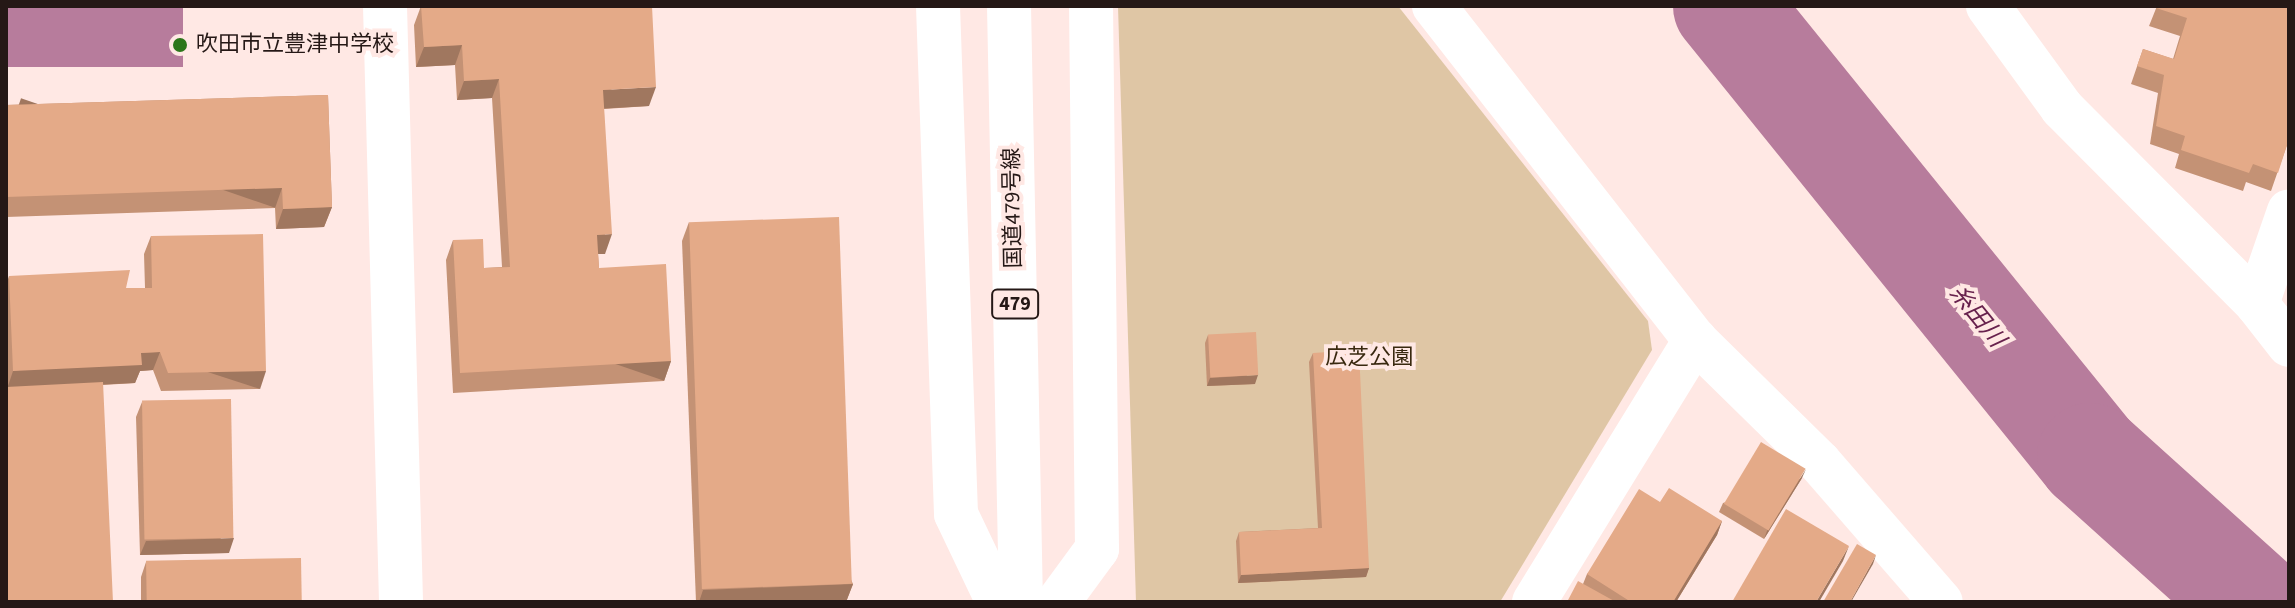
<!DOCTYPE html>
<meta charset="utf-8">
<style>
body{margin:0}
#map{position:relative;width:2295px;height:608px;overflow:hidden;background:#ffe8e4;font-family:"Source Sans 3","Noto Sans JP",sans-serif}
div>[style]{position:absolute}
[style*='--x']{left:calc(var(--x)*1px);top:calc(var(--y)*1px);width:calc(var(--w)*1px);rotate:calc(var(--a)*1deg)}
.green>*{inset:0;background:#dfc6a5}
.water>*{inset:0;background:#b77c9c;transform-origin:0 0}
.river>*{height:106px;margin:-53px;padding:0 53px;transform-origin:53px;border-radius:53px;background:#b77c9c}
.minor>*{height:44px;margin:-22px;padding:0 22px;transform-origin:22px;border-radius:22px;background:#fff}
.highway>*{height:44px;margin:-22px;padding:0 22px;transform-origin:22px;border-radius:22px;background:#fff}
.wall>*{inset:0;background:#c49275}
.shaded-wall>*{inset:0;background:#a0775f;transform-origin:0 0}
.building>*{inset:0;background:#e4aa88;transform-origin:0 0}
.dots>*{width:22px;height:22px;translate:-50% -50%;box-sizing:border-box;border:4px solid #ffe8e4;border-radius:50%}
span{translate:-50% -50%;white-space:nowrap;text-align:center;line-height:1.15;-webkit-text-stroke:8px #ffe8e4;paint-order:stroke}
.shield-label span{padding:2px 6px;background:#ffe8e4;border:2px solid;border-radius:6px;-webkit-text-stroke-width:0}
.shield-label{font-size:20px;color:#251816;font-weight:700}
.poi-label{font-size:22px;color:#251816}
.left{translate:0 -50%;text-align:left}
.street-label{font-size:22px;color:#251816}
.park-label{font-size:22px;color:#39280f}
.water-label{font-size:24px;color:#68214d;font-style:italic}
.frame{position:absolute;inset:0;border:8px solid #251816;pointer-events:none}
</style>
<div id="map">
<div class="green">
<i style="clip-path:polygon(1118px 6px,1398px 6px,1648px 321px,1652px 350px,1500px 602px,1136px 602px)"></i>
</div>
<div class="water">
<i style="left:6px;top:6px;width:177px;height:61px"></i>
</div>
<div class="river">
<i style="--x:1726;--y:6;--w:579;--a:51.03"></i>
<i style="--x:2090;--y:456;--w:218;--a:42"></i>
</div>
<div class="minor">
<i style="--x:385;--y:6;--w:596;--a:88.46"></i>
<i style="--x:938;--y:6;--w:508;--a:87.97"></i>
<i style="--x:956;--y:514;--w:98;--a:64.5"></i>
<i style="--x:1434;--y:6;--w:424;--a:52"></i>
<i style="--x:1695;--y:340;--w:175;--a:44.5"></i>
<i style="--x:1820;--y:463;--w:184;--a:49"></i>
<i style="--x:1988;--y:6;--w:126;--a:54"></i>
<i style="--x:2062;--y:108;--w:276;--a:45.1"></i>
<i style="--x:2257;--y:304;--w:52;--a:52"></i>
<i style="--x:2257;--y:304;--w:98;--a:-71"></i>
<i style="--x:1058;--y:602;--w:66;--a:-53.7"></i>
<i style="--x:1097;--y:549;--w:543;--a:-90.63"></i>
<i style="--x:1534;--y:602;--w:308;--a:-58.4"></i>
</div>
<div class="highway">
<i style="--x:1009;--y:6;--w:596;--a:88.85"></i>
</div>
<div class="wall">
<i style="clip-path:polygon(421px 6px,649px 106px,604px 109px,605px 254px,598px 254px,599px 268px,671px 361px,664px 381px,453px 393px,446px 260px,453px 240px,484px 268px,502px 267px,492px 98px,457px 100px,455px 65px,416px 67px,414px 25px)"></i>
<i style="clip-path:polygon(2157px 6px,2289px 6px,2289px 139px,2271px 191px,2246px 182px,2243px 191px,2175px 168px,2179px 154px,2150px 144px,2158px 93px,2131px 84px,2143px 49px,2173px 59px,2180px 36px,2149px 26px)"></i>
<i style="clip-path:polygon(328px 95px,332px 207px,324px 227px,276px 229px,275px 208px,6px 217px,6px 105px)"></i>
<i style="clip-path:polygon(689px 222px,853px 584px,846px 602px,696px 602px,682px 241px)"></i>
<i style="clip-path:polygon(151px 236px,260px 389px,161px 391px,153px 370px,140px 371px,135px 383px,103px 385px,6px 602px,6px 285px,9px 276px,126px 288px,145px 288px,144px 254px)"></i>
<i style="clip-path:polygon(1208px 335px,1255px 384px,1207px 386px,1205px 343px)"></i>
<i style="clip-path:polygon(1313px 353px,1369px 568px,1366px 577px,1238px 583px,1236px 541px,1239px 532px,1318px 528px,1309px 362px)"></i>
<i style="clip-path:polygon(142px 402px,229px 553px,140px 555px,136px 417px)"></i>
<i style="clip-path:polygon(1802px 478px,1764px 539px,1719px 512px,1723px 503px)"></i>
<i style="clip-path:polygon(1660px 502px,1722px 521px,1717px 535px,1676px 602px,1567px 602px,1583px 584px,1587px 574px)"></i>
<i style="clip-path:polygon(146px 562px,302px 602px,141px 602px,141px 577px)"></i>
</div>
<div class="shaded-wall">
<i style="clip-path:polygon(462px 45px,455px 65px,416px 67px,424px 47px)"></i>
<i style="clip-path:polygon(499px 79px,492px 98px,457px 100px,464px 81px)"></i>
<i style="clip-path:polygon(656px 87px,649px 106px,596px 109px,603px 90px)"></i>
<i style="left:282px;top:188px;width:21px;height:276px;rotate:109deg"></i>
<i style="clip-path:polygon(332px 207px,324px 227px,276px 229px,283px 209px)"></i>
<i style="clip-path:polygon(612px 234px,605px 254px,590px 254px,597px 235px)"></i>
<i style="clip-path:polygon(160px 352px,153px 370px,140px 371px,135px 383px,7px 389px,13px 371px,141px 353px)"></i>
<i style="left:671px;top:361px;width:21px;height:211px;rotate:109deg"></i>
<i style="left:266px;top:371px;width:19px;height:98px;rotate:108deg"></i>
<i style="clip-path:polygon(1258px 375px,1255px 384px,1207px 386px,1210px 378px)"></i>
<i style="clip-path:polygon(1806px 469px,1802px 478px,1764px 539px,1767px 531px)"></i>
<i style="clip-path:polygon(1722px 521px,1717px 535px,1676px 602px,1673px 602px)"></i>
<i style="clip-path:polygon(234px 538px,229px 553px,140px 555px,146px 541px)"></i>
<i style="clip-path:polygon(1849px 546px,1843px 561px,1819px 602px,1816px 602px)"></i>
<i style="clip-path:polygon(1876px 555px,1873px 564px,1851px 602px,1850px 602px)"></i>
<i style="clip-path:polygon(1369px 568px,1366px 577px,1238px 583px,1241px 575px)"></i>
<i style="clip-path:polygon(853px 584px,846px 602px,699px 602px,703px 590px)"></i>
</div>
<div class="building">
<i style="clip-path:polygon(421px 6px,652px 6px,656px 87px,603px 90px,612px 234px,597px 235px,599px 268px,666px 264px,671px 361px,460px 373px,453px 240px,483px 239px,484px 268px,510px 267px,499px 79px,464px 81px,462px 45px,424px 47px)"></i>
<i style="clip-path:polygon(2157px 6px,2289px 6px,2289px 139px,2278px 173px,2253px 164px,2249px 173px,2181px 150px,2185px 136px,2156px 126px,2164px 75px,2137px 66px,2143px 49px,2174px 59px,2187px 18px,2156px 8px)"></i>
<i style="clip-path:polygon(328px 95px,332px 207px,283px 209px,282px 188px,6px 197px,6px 105px)"></i>
<i style="left:839px;top:217px;width:367px;height:150px;rotate:88deg"></i>
<i style="clip-path:polygon(263px 234px,266px 371px,168px 373px,160px 352px,141px 353px,142px 365px,13px 371px,9px 276px,130px 270px,126px 288px,152px 288px,151px 236px)"></i>
<i style="left:1256px;top:332px;width:43px;height:48px;rotate:87deg"></i>
<i style="clip-path:polygon(1359px 350px,1369px 568px,1241px 575px,1239px 532px,1322px 528px,1313px 353px)"></i>
<i style="clip-path:polygon(103px 382px,113px 602px,6px 602px,6px 424px,8px 424px,6px 387px)"></i>
<i style="left:231px;top:399px;width:139px;height:89px;rotate:89deg"></i>
<i style="left:1761px;top:442px;width:52px;height:72px;rotate:31deg"></i>
<i style="clip-path:polygon(1669px 488px,1722px 521px,1673px 602px,1631px 602px,1587px 574px,1639px 489px,1660px 502px)"></i>
<i style="clip-path:polygon(1786px 509px,1849px 546px,1816px 602px,1732px 602px)"></i>
<i style="clip-path:polygon(1857px 544px,1876px 555px,1850px 602px,1823px 602px)"></i>
<i style="left:301px;top:558px;width:44px;height:155px;rotate:89deg"></i>
<i style="clip-path:polygon(1578px 581px,1616px 602px,1567px 602px)"></i>
</div>
<div class="dots">
<i style="left:180px;top:45px;background:#2c761a"></i>
</div>
<div class="shield-label">
<span style="left:1015px;top:304px">479</span>
</div>
<div class="poi-label">
<span class="left" style="left:196px;top:45px">吹田市立豊津中学校</span>
</div>
<div class="street-label">
<span style="left:1013px;top:208px;rotate:-91deg">国道479号線</span>
</div>
<div class="park-label">
<span style="left:1369px;top:358px">広芝公園</span>
</div>
<div class="water-label">
<span style="left:1977px;top:316px;rotate:51deg">糸田川</span>
</div>
<div class="frame"></div>
</div>
